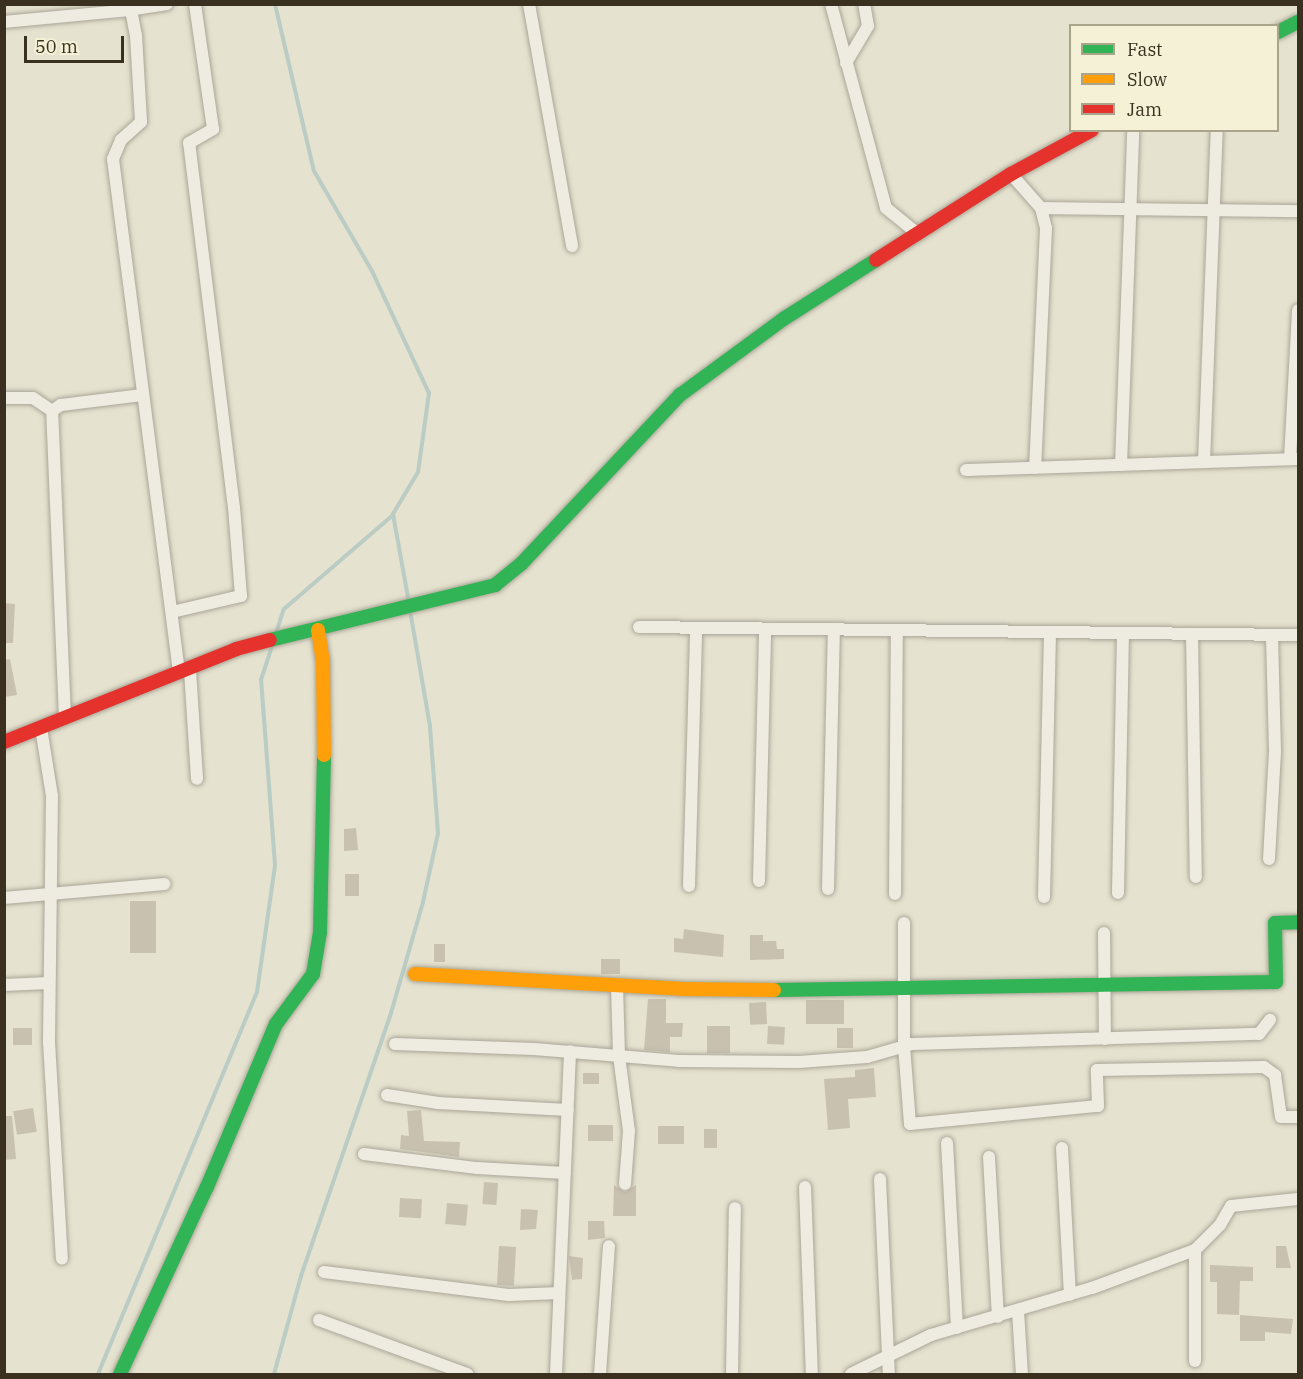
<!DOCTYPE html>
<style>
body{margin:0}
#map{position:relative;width:1303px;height:1379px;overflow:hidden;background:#e5e2cf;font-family:"IBM Plex Serif",serif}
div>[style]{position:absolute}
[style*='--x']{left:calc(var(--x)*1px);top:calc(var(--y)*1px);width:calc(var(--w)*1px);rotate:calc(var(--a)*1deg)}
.stream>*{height:4px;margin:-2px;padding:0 2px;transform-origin:2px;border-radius:2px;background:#baccc3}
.building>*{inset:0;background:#c9c1b0;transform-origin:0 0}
.roads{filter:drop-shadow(0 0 2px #aaa698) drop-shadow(0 0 2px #aaa698)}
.street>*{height:12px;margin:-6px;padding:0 6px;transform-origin:6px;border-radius:6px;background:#eeebe1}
.fast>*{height:14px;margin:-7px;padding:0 7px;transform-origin:7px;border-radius:7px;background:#30b455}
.slow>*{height:14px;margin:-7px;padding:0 7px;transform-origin:7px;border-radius:7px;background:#ff9f0a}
.jam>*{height:14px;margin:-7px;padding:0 7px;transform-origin:7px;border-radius:7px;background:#e5322d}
span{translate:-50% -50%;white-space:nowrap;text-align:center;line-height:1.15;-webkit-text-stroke:6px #f5f1d6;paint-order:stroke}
.frame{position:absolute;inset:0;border:6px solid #3a3020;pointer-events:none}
.legend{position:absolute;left:1069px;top:24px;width:210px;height:108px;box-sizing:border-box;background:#f5f1d6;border:2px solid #aaa48d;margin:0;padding:8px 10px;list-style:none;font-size:18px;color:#3a3020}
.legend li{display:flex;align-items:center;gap:12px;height:30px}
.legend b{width:30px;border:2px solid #aaa48d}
.scale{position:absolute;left:24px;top:36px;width:100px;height:27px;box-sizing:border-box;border:3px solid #3a3020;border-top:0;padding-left:8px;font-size:18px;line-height:21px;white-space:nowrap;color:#3a3020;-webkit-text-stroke:4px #f5f1d6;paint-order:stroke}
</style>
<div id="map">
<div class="stream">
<i style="--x:275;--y:4;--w:171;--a:76.9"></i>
<i style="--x:314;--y:171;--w:116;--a:59.9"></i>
<i style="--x:372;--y:271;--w:135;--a:65"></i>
<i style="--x:429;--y:393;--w:80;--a:97.9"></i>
<i style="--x:418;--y:472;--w:49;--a:120.8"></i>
<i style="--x:393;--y:514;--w:90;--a:79.8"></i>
<i style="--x:276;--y:633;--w:25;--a:-72"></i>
<i style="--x:284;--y:609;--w:144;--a:-40.8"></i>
<i style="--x:98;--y:1374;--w:414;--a:-67.4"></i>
<i style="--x:257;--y:992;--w:128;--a:-81.9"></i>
<i style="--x:275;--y:865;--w:186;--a:-94.3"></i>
<i style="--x:261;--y:680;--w:36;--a:-72"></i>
<i style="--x:274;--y:1374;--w:102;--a:-74.6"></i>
<i style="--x:301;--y:1276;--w:278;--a:-71.1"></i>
<i style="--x:391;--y:1013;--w:116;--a:-73.9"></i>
<i style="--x:423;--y:902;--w:71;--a:-77.7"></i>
<i style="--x:438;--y:833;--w:107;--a:-94.3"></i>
<i style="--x:430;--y:726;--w:118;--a:-99.8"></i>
</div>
<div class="building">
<i style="clip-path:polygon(4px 603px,15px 604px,13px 643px,4px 643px)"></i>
<i style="clip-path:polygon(10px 659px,17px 695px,4px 697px,4px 660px)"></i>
<i style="clip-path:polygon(356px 828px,358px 850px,344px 851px,344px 829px)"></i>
<i style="left:345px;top:874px;width:14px;height:22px"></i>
<i style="left:130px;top:901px;width:26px;height:52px"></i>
<i style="clip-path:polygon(684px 929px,724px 935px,723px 957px,674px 952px,674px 938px,683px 939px)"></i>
<i style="clip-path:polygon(750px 935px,763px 935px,763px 941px,776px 941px,777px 949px,784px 949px,784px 959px,750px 960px)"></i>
<i style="left:434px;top:944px;width:11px;height:18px"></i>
<i style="left:601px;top:959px;width:19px;height:15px"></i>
<i style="clip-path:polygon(648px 999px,666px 999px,666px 1023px,683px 1023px,682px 1037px,670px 1037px,670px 1052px,644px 1050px)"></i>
<i style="left:844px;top:1000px;width:24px;height:38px;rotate:90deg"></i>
<i style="left:766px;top:1002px;width:22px;height:17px;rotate:87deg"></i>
<i style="left:707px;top:1026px;width:23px;height:27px"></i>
<i style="left:768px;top:1026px;width:17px;height:18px;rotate:3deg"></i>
<i style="left:13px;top:1028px;width:19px;height:17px"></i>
<i style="left:837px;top:1028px;width:16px;height:20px"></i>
<i style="clip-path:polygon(874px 1068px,876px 1097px,848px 1099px,850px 1128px,828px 1130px,824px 1079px,855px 1077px,855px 1070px)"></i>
<i style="left:583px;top:1073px;width:16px;height:11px"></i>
<i style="left:33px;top:1108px;width:24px;height:20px;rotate:81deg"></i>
<i style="clip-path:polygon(421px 1110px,424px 1141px,460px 1142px,459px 1157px,400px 1149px,401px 1135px,409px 1136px,407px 1111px)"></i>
<i style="clip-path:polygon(4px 1116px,12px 1116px,16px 1159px,4px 1160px)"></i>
<i style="left:588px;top:1125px;width:25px;height:16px"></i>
<i style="left:658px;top:1126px;width:26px;height:18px"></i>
<i style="left:704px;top:1129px;width:13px;height:19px"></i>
<i style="left:484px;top:1182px;width:14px;height:22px;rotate:4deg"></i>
<i style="clip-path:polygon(614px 1185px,625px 1192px,636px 1185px,636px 1216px,613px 1216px)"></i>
<i style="left:400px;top:1198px;width:22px;height:19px;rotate:3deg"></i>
<i style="left:447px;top:1203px;width:21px;height:21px;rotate:5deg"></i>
<i style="clip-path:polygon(521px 1209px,538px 1210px,536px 1229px,520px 1230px)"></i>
<i style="clip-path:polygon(588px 1221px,604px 1221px,605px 1238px,588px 1240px)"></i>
<i style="left:499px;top:1246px;width:17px;height:39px;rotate:3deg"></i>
<i style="clip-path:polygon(1276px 1246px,1286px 1246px,1291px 1268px,1276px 1268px)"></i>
<i style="clip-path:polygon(569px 1256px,583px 1258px,582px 1279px,572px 1280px)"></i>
<i style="clip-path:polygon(1210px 1265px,1253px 1267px,1253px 1281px,1240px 1281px,1239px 1315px,1217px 1314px,1217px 1282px,1210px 1282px)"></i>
<i style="clip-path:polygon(1240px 1315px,1293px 1319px,1291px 1334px,1265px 1332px,1265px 1341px,1240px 1341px)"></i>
</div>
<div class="roads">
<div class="street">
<i style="--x:167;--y:4;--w:36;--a:171"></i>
<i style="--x:131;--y:10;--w:25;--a:79"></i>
<i style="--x:136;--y:35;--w:87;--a:86.7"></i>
<i style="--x:141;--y:122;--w:27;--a:138"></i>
<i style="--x:121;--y:140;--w:21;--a:113"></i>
<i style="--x:113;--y:159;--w:517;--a:82.67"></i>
<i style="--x:529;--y:4;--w:246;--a:79.9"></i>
<i style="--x:831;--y:4;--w:211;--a:74.9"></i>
<i style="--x:886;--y:208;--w:41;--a:39.1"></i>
<i style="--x:4;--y:22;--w:128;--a:-5.4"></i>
<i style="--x:846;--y:63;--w:43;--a:-59.3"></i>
<i style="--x:868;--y:26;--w:22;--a:-100"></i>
<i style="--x:1011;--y:174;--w:45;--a:48.6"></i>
<i style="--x:1041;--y:208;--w:21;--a:76"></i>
<i style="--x:1046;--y:228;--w:240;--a:92.6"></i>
<i style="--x:1041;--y:208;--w:257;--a:0.7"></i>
<i style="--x:4;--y:398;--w:29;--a:0"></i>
<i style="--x:33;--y:398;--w:23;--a:34"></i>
<i style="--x:1290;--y:459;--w:149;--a:-86.9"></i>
<i style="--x:1204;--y:462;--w:332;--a:-87.8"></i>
<i style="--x:1121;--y:465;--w:335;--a:-87.9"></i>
<i style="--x:966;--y:470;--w:332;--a:-1.9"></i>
<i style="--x:172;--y:612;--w:71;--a:-13.1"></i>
<i style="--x:241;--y:596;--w:88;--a:-94.5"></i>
<i style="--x:234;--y:508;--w:368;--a:-97"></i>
<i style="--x:189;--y:143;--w:28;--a:-30"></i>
<i style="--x:213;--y:129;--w:126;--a:-98.2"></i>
<i style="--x:639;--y:627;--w:659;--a:0.7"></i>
<i style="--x:1192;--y:634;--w:243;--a:89.1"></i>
<i style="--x:190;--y:670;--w:109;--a:86.3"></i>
<i style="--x:65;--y:718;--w:307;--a:-92.4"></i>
<i style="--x:52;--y:411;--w:11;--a:-34"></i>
<i style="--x:61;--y:405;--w:82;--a:-7"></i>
<i style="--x:41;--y:728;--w:69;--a:80.8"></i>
<i style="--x:52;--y:796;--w:246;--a:90.7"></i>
<i style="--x:49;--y:1042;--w:217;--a:86.6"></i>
<i style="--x:1269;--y:859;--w:108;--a:-86.8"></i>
<i style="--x:1275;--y:751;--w:116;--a:-91.5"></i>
<i style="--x:759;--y:881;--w:252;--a:-88.6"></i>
<i style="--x:689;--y:886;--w:258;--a:-88.4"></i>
<i style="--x:828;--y:889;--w:260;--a:-88.7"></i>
<i style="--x:1118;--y:893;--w:260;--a:-88.9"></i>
<i style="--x:895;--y:894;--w:264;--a:-89.6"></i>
<i style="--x:1044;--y:897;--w:265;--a:-88.7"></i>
<i style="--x:4;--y:898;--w:161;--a:-5"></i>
<i style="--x:904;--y:923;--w:123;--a:90"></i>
<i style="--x:904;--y:1046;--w:78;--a:85.6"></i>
<i style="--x:910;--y:1124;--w:189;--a:-5.5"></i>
<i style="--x:1098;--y:1106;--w:36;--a:-92"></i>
<i style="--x:1097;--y:1070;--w:167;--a:-1"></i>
<i style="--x:1264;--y:1067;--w:14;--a:36"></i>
<i style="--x:1275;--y:1075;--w:42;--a:81.9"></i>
<i style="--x:1281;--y:1117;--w:17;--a:0"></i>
<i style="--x:1104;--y:933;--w:106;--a:89.5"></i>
<i style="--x:4;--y:985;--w:44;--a:-2.6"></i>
<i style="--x:617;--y:985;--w:71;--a:88.4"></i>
<i style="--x:619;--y:1056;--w:76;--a:82.4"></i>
<i style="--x:629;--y:1131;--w:53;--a:94.3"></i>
<i style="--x:395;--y:1044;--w:139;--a:2.1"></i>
<i style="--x:534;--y:1049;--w:145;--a:4.7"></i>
<i style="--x:679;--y:1061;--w:120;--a:0.5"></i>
<i style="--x:799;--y:1062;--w:68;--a:-4.2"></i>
<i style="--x:867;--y:1057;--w:47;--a:-16.1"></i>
<i style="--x:912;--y:1044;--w:347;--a:-1.7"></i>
<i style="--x:1259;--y:1034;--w:18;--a:-52"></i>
<i style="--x:387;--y:1095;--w:52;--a:8.9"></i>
<i style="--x:438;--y:1103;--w:130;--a:3.1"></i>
<i style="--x:947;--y:1143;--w:185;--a:86.9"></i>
<i style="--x:1062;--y:1148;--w:147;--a:86.9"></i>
<i style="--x:364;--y:1154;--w:114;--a:7.1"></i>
<i style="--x:477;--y:1168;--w:88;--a:3.3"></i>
<i style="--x:989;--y:1157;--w:160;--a:86.8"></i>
<i style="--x:880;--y:1179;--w:195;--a:87.4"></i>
<i style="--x:805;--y:1187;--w:187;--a:87.9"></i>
<i style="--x:1195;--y:1250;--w:111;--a:90"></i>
<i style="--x:324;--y:1272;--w:186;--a:7.1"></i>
<i style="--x:509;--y:1295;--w:50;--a:-2.3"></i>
<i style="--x:1018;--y:1311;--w:63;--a:86.4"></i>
<i style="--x:319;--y:1320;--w:158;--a:20"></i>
<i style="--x:556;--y:1374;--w:323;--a:-87.5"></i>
<i style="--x:600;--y:1374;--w:128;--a:-86"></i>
<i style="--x:732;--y:1374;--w:166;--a:-89"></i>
<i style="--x:851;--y:1374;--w:89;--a:-26"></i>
<i style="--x:931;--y:1335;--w:168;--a:-16.3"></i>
<i style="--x:1092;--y:1288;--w:110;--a:-20.3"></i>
<i style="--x:1195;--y:1250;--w:35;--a:-45"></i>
<i style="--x:1220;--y:1225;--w:22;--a:-60"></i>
<i style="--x:1231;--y:1206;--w:67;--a:-6"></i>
</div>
<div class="fast">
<i style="--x:1278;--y:32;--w:22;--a:-27"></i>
<i style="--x:270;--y:640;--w:232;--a:-13.7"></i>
<i style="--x:495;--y:585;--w:35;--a:-39"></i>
<i style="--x:522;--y:563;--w:231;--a:-46.8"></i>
<i style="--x:680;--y:395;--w:130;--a:-36.3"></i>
<i style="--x:785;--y:318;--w:108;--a:-32.5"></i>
<i style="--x:774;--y:990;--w:502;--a:-0.91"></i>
<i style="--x:1276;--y:982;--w:59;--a:-91"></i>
<i style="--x:1275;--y:923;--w:23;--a:-2"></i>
<i style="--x:120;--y:1374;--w:206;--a:-65.1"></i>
<i style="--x:207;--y:1187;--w:177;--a:-67.1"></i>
<i style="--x:276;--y:1024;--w:62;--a:-53.5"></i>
<i style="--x:313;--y:974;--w:43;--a:-80.5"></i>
<i style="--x:320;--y:932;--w:177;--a:-88.7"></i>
</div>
<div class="slow">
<i style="--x:318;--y:630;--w:30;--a:81"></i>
<i style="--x:323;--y:660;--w:95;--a:89.4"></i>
<i style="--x:415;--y:974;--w:266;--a:3.2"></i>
<i style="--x:681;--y:989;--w:93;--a:0.6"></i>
</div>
<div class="jam">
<i style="--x:876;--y:260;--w:160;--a:-32.5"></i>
<i style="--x:1011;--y:174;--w:92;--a:-28.5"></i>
<i style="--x:4;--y:742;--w:250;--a:-21.8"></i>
<i style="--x:236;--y:649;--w:35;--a:-15"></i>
</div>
</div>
<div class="frame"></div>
<ul class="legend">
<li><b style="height:8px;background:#30b455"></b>Fast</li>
<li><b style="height:8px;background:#ff9f0a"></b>Slow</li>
<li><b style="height:8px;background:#e5322d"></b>Jam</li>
</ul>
<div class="scale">50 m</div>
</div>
